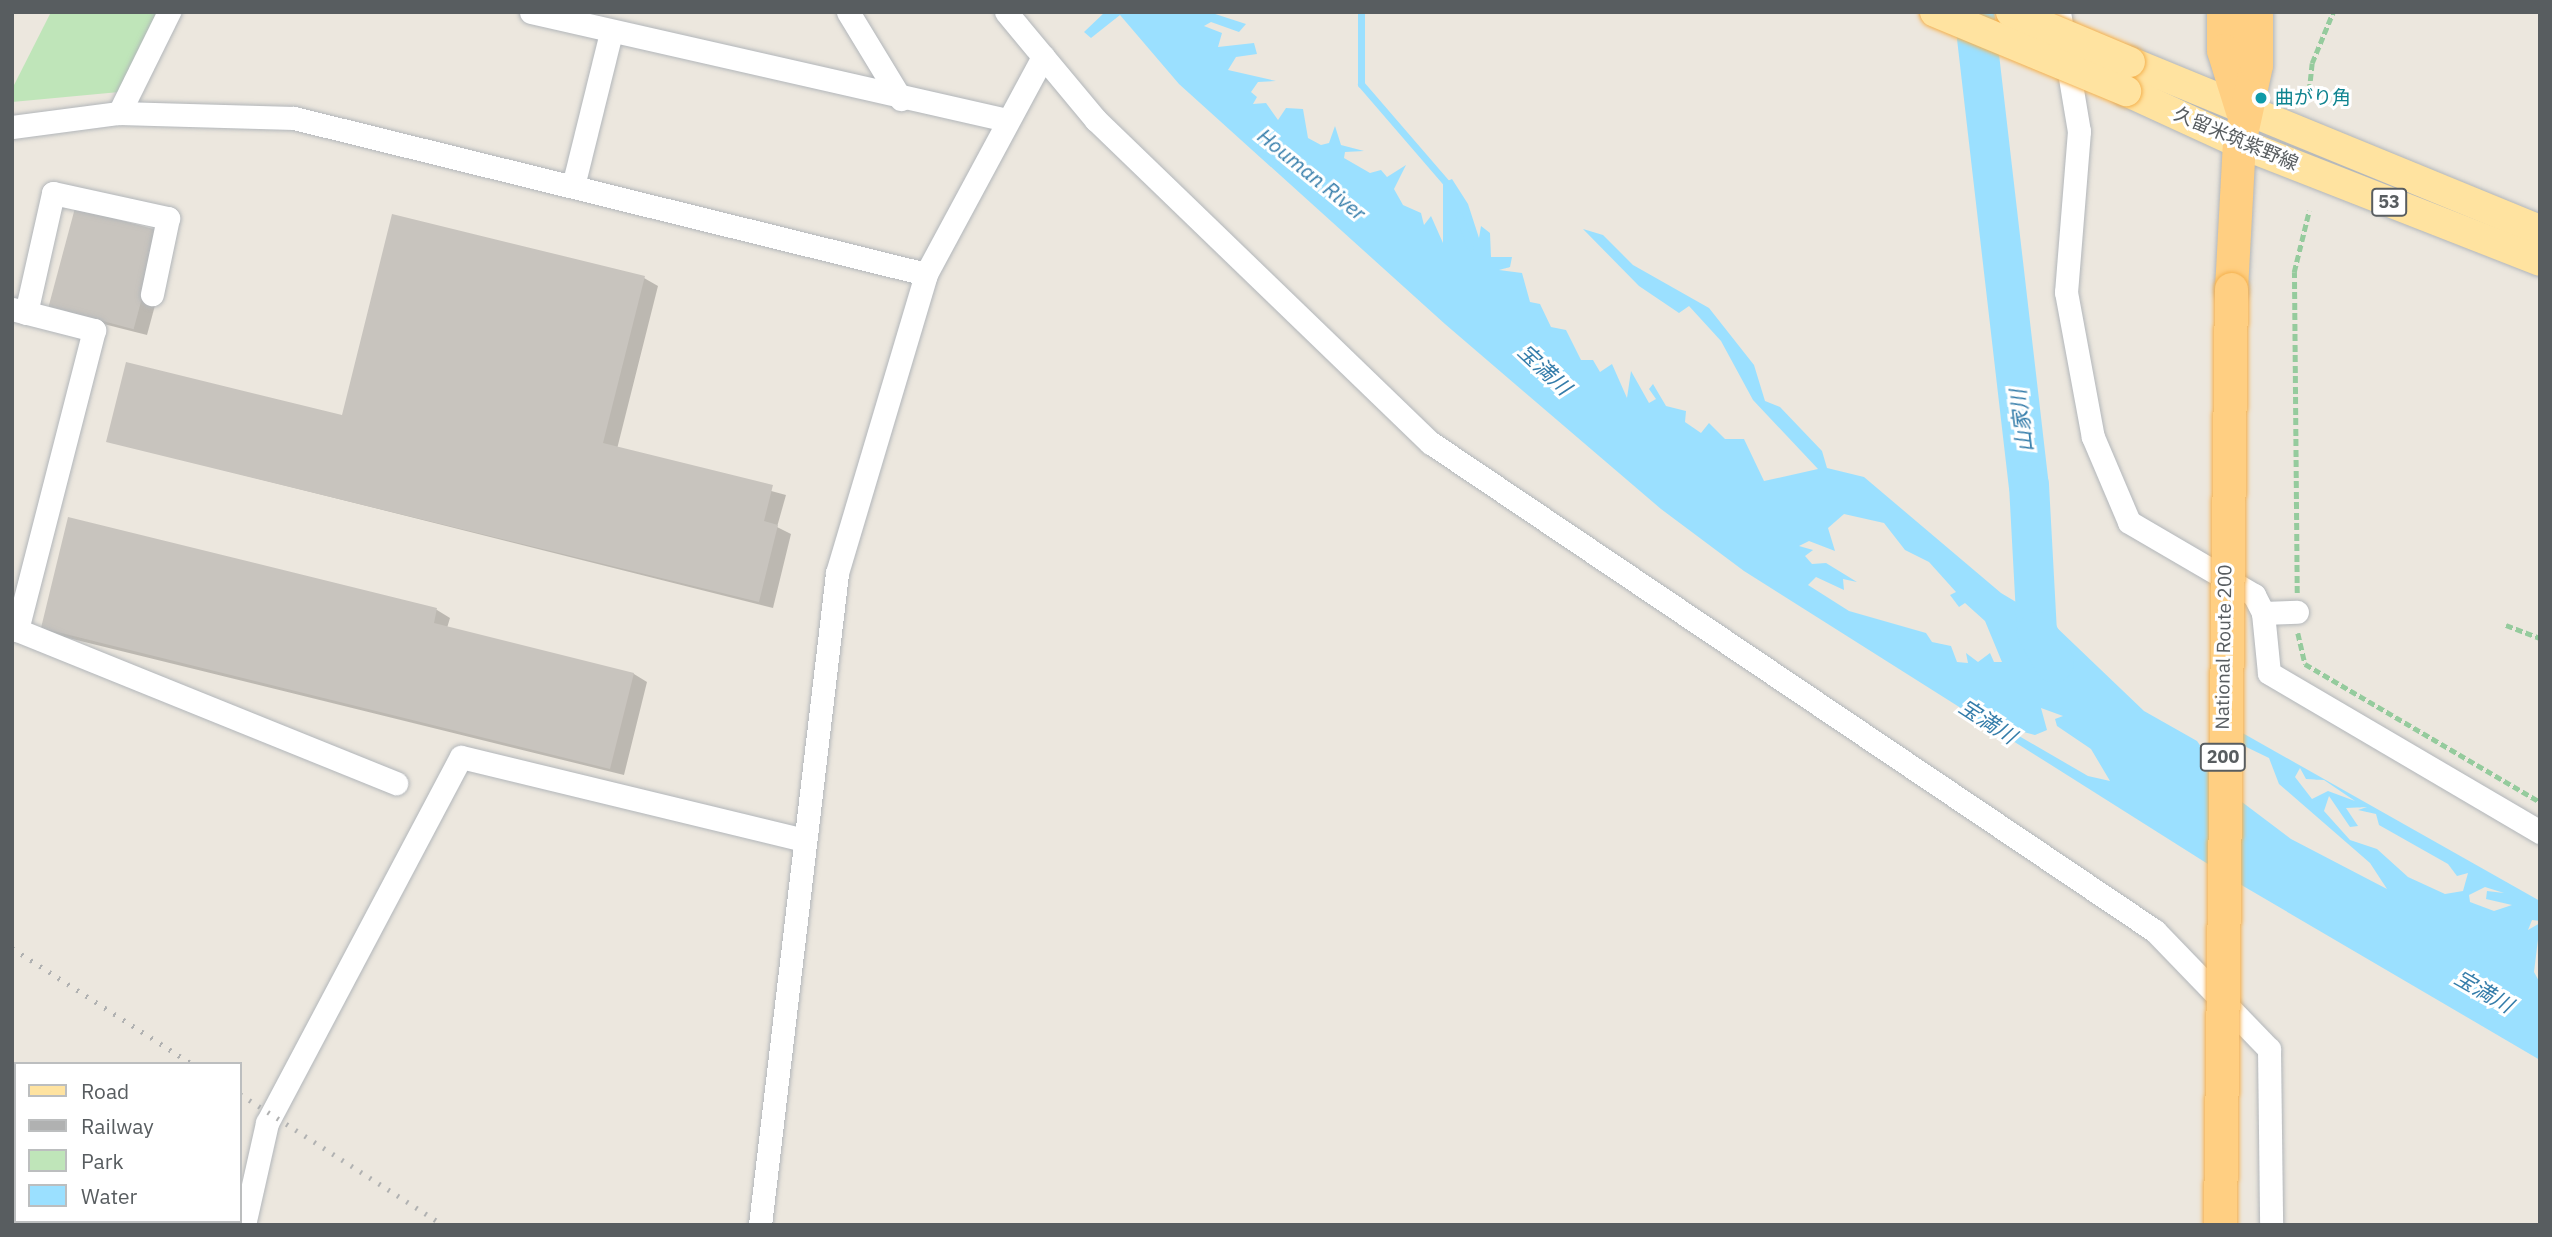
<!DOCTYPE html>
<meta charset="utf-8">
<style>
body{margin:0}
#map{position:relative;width:2552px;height:1237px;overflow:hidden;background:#ece7de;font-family:"IBM Plex Sans","Noto Sans JP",sans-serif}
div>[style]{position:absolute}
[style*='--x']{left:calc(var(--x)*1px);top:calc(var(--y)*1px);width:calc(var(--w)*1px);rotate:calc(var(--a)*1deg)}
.green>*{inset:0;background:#bfe5b9}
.water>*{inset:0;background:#9be0ff}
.shadow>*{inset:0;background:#0003}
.stream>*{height:7px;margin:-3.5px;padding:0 3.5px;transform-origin:3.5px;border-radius:3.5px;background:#9be0ff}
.river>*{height:40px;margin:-20px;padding:0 20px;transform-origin:20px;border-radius:20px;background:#9be0ff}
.building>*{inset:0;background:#c8c4be;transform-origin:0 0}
.path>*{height:4.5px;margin-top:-2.25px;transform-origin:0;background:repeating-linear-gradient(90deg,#95cb9d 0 7px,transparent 0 10.5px)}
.roads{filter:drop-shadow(0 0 2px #b2b6ba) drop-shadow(0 0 2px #b2b6ba)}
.minor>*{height:23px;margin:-11.5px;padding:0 11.5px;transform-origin:11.5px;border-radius:11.5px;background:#fff}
.major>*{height:30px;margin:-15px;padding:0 15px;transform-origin:15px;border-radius:15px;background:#ffe3a0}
.highway>*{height:33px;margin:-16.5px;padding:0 16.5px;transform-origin:16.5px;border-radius:16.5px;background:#ffcf82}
.rail>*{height:5px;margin-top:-2.5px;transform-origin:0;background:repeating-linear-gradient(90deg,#b0b1b1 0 2px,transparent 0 11px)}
.bridges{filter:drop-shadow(0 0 2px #f5b14e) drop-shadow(0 0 2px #f5b14e)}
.major-bridge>*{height:30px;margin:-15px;padding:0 15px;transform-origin:15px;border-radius:15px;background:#ffe3a0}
.highway-bridge>*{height:33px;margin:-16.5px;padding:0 16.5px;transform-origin:16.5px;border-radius:16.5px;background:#ffcf82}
.dots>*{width:19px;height:19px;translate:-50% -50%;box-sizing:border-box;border:4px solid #fff;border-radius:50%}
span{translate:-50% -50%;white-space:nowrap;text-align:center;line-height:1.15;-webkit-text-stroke:6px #fff;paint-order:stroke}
.shield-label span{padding:2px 5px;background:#fff;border:2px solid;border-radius:5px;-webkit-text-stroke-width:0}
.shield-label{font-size:18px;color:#585d60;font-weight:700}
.culture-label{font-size:19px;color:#0d838f}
.left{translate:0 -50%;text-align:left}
.street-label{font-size:19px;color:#585d60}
.water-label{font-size:21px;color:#357daa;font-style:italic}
.frame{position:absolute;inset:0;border:14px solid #585d60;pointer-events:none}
.legend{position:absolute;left:14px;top:1062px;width:228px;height:161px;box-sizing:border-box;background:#fff;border:2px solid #bcbebf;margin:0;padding:9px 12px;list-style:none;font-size:21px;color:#585d60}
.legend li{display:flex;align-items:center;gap:14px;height:35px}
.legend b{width:35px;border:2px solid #bcbebf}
</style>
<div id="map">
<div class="green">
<i style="clip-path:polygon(51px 12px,170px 12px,130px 91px,12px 102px,12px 89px)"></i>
</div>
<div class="water">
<i style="clip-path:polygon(evenodd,1105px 12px,1209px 12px,1246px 24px,1239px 32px,1211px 22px,1204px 26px,1222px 33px,1218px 47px,1254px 43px,1257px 54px,1236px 57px,1228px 70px,1276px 81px,1258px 82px,1251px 92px,1257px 97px,1253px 104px,1266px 103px,1278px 120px,1286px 108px,1303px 109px,1308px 138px,1321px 145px,1329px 143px,1335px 126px,1341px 145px,1364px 151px,1345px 152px,1344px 158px,1370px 173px,1381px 170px,1387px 177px,1406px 165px,1394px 189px,1403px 205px,1421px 213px,1424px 225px,1431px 216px,1443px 243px,1443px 183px,1452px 179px,1468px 204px,1479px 238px,1481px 226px,1490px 233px,1491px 257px,1512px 257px,1510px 267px,1499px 270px,1522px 273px,1530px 302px,1540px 304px,1551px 327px,1566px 330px,1581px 360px,1593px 360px,1600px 372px,1612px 364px,1627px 398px,1631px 371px,1649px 403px,1656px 399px,1649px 389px,1653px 384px,1666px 406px,1686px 411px,1685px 422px,1701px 433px,1709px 423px,1725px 439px,1744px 439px,1764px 481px,1818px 469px,1753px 400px,1721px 341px,1689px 306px,1679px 313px,1639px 286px,1583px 229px,1603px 235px,1633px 265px,1709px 308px,1754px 365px,1765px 401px,1780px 407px,1822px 451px,1827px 468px,1864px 477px,2001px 593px,2053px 624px,2144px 711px,2197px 741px,2238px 799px,2291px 839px,2387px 889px,2370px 863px,2279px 784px,2269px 758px,2238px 743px,2239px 731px,2540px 901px,2540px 921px,2532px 920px,2528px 930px,2540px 923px,2534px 972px,2540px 983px,2540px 1060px,2238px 883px,1744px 571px,1661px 509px,1445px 324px,1179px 84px,1120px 15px,1091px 38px,1084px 32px,1105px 12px,1844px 514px,1884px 523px,1905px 550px,1929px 562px,1956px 592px,1950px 595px,1959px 607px,1965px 603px,1985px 621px,2002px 662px,1994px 662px,1990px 653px,1978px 662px,1966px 653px,1968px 663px,1957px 662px,1951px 646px,1932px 642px,1926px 633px,1849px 611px,1808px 585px,1816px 577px,1844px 590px,1843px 579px,1857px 582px,1826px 563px,1812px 564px,1805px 556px,1813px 550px,1799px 546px,1809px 541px,1835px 551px,1828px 528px,1844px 514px,1105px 12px,2041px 708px,2063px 716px,2055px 719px,2057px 726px,2091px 749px,2110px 781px,2088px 776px,2019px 736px,2016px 730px,2035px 735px,2047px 730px,2041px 708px,1105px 12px,2300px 768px,2306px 779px,2324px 780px,2355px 801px,2328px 791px,2312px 799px,2295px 777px,2300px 768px,1105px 12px,2329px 796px,2350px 827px,2358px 826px,2346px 808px,2367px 807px,2358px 810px,2376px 814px,2379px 825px,2448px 864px,2457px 876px,2468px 873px,2463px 891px,2445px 894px,2408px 877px,2377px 849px,2350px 840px,2324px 811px,2329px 796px,1105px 12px,2485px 887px,2504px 893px,2487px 891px,2486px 899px,2512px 905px,2494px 911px,2470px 902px,2469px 895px,2485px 887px)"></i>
</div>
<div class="shadow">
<i style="clip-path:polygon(173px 239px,147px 335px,64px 314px)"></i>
<i style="clip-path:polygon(644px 278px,658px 286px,617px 449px,786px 495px,777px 527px,791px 534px,773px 608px,108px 441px,344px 417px)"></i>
<i style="clip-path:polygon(70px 519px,437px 610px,450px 618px,447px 628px,634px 674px,647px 682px,624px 775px,56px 635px,43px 628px)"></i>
</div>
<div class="stream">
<i style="--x:1361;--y:12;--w:72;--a:90"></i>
<i style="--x:1361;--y:84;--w:136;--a:49.2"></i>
<i style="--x:1459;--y:215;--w:34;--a:71"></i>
</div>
<div class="river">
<i style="--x:1974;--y:12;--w:476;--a:83.4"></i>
<i style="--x:2029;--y:485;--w:147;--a:86.9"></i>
<i style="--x:2037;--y:632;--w:35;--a:61"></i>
</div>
<div class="building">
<i style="left:75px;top:208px;width:88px;height:102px;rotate:15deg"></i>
<i style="clip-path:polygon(392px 214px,645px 276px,603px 443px,773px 485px,764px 521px,778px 525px,759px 602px,106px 442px,126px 362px,342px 415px)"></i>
<i style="clip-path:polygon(68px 517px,437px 608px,434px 623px,634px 673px,610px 769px,41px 628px)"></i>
</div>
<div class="path">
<i style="--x:2309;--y:91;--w:28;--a:-84"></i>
<i style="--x:2312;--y:63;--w:55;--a:-67.6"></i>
<i style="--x:2297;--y:593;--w:321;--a:-90.5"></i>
<i style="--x:2294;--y:272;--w:63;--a:-76.2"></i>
<i style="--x:2506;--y:625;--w:36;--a:21"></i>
<i style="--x:2298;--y:633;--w:32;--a:77"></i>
<i style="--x:2305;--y:664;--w:273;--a:30.4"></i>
</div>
<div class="roads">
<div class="minor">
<i style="--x:531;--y:12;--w:489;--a:12.8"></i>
<i style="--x:848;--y:12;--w:102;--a:58.7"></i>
<i style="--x:1006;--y:12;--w:141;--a:50.2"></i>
<i style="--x:1096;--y:120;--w:465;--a:44"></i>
<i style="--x:1431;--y:443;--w:873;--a:33.98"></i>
<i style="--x:2155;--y:931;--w:164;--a:46"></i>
<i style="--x:2269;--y:1049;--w:176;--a:89.3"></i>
<i style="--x:2059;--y:12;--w:121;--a:80.5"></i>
<i style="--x:2079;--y:131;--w:162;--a:94.6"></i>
<i style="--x:2066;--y:292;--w:147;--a:79.5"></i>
<i style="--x:2093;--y:437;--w:92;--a:67"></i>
<i style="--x:2129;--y:522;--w:145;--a:30.3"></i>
<i style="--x:2254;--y:595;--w:20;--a:63"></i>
<i style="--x:2263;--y:613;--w:60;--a:84.3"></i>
<i style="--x:2269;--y:673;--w:314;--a:30.4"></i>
<i style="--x:119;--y:113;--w:113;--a:-63.7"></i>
<i style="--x:12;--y:127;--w:108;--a:-7.5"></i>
<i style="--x:119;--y:113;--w:175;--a:1.6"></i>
<i style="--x:294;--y:118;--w:651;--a:13.87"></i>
<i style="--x:573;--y:186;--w:159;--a:-76.1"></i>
<i style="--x:12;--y:309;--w:85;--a:14.4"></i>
<i style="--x:94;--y:330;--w:310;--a:104.4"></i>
<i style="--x:17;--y:630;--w:409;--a:22"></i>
<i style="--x:26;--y:313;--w:123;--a:-77.3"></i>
<i style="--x:53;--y:193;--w:118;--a:12.3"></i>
<i style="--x:168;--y:218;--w:78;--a:101.9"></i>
<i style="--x:2263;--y:613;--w:34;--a:-2"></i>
<i style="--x:244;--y:1225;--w:105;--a:-77.3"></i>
<i style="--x:267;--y:1123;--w:414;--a:-62.1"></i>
<i style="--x:461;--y:757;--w:350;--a:13.6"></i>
<i style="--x:760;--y:1225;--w:657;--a:-83.26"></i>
<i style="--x:837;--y:573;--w:312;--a:-73.4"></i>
<i style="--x:926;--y:274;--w:247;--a:-61.7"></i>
</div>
<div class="major">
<i style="--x:2130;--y:62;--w:443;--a:22.3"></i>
<i style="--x:2126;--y:91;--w:124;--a:24.7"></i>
<i style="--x:2239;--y:143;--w:323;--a:21.4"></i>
</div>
<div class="highway">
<i style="--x:2223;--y:12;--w:38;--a:90"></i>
<i style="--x:2223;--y:50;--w:64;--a:72.7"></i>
<i style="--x:2231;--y:289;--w:146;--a:-86.9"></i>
<i style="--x:2239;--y:143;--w:80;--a:-77.7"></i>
<i style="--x:2256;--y:65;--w:53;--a:-90"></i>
</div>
</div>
<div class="rail">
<i style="--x:12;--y:948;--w:214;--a:32.8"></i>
<i style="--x:240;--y:1094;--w:242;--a:32.8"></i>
</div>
<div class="bridges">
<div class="major-bridge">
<i style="--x:1935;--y:12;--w:207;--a:22.5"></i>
<i style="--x:2011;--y:12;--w:129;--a:22.8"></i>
</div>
<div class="highway-bridge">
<i style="--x:2220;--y:1225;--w:936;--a:-89.33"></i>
</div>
</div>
<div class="dots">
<i style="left:2261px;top:98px;background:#0f9aa8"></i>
</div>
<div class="shield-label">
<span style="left:2389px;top:202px">53</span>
<span style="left:2223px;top:757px">200</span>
</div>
<div class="culture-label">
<span class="left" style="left:2275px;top:98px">曲がり角</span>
</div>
<div class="street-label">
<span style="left:2236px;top:139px;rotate:23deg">久留米筑紫野線</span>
<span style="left:2224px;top:647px;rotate:-89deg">National Route 200</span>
</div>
<div class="water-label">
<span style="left:1312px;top:174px;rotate:39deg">Houman River</span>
<span style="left:1545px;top:369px;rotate:43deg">宝満川</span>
<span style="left:2021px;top:421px;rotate:-97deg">山家川</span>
<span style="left:1988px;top:721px;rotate:33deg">宝満川</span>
<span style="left:2484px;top:991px;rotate:30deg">宝満川</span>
</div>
<div class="frame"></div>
<ul class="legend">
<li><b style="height:9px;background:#ffe3a0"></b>Road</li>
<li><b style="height:9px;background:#b0b1b1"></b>Railway</li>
<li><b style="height:19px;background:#bfe5b9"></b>Park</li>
<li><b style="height:19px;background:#9be0ff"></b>Water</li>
</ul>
</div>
